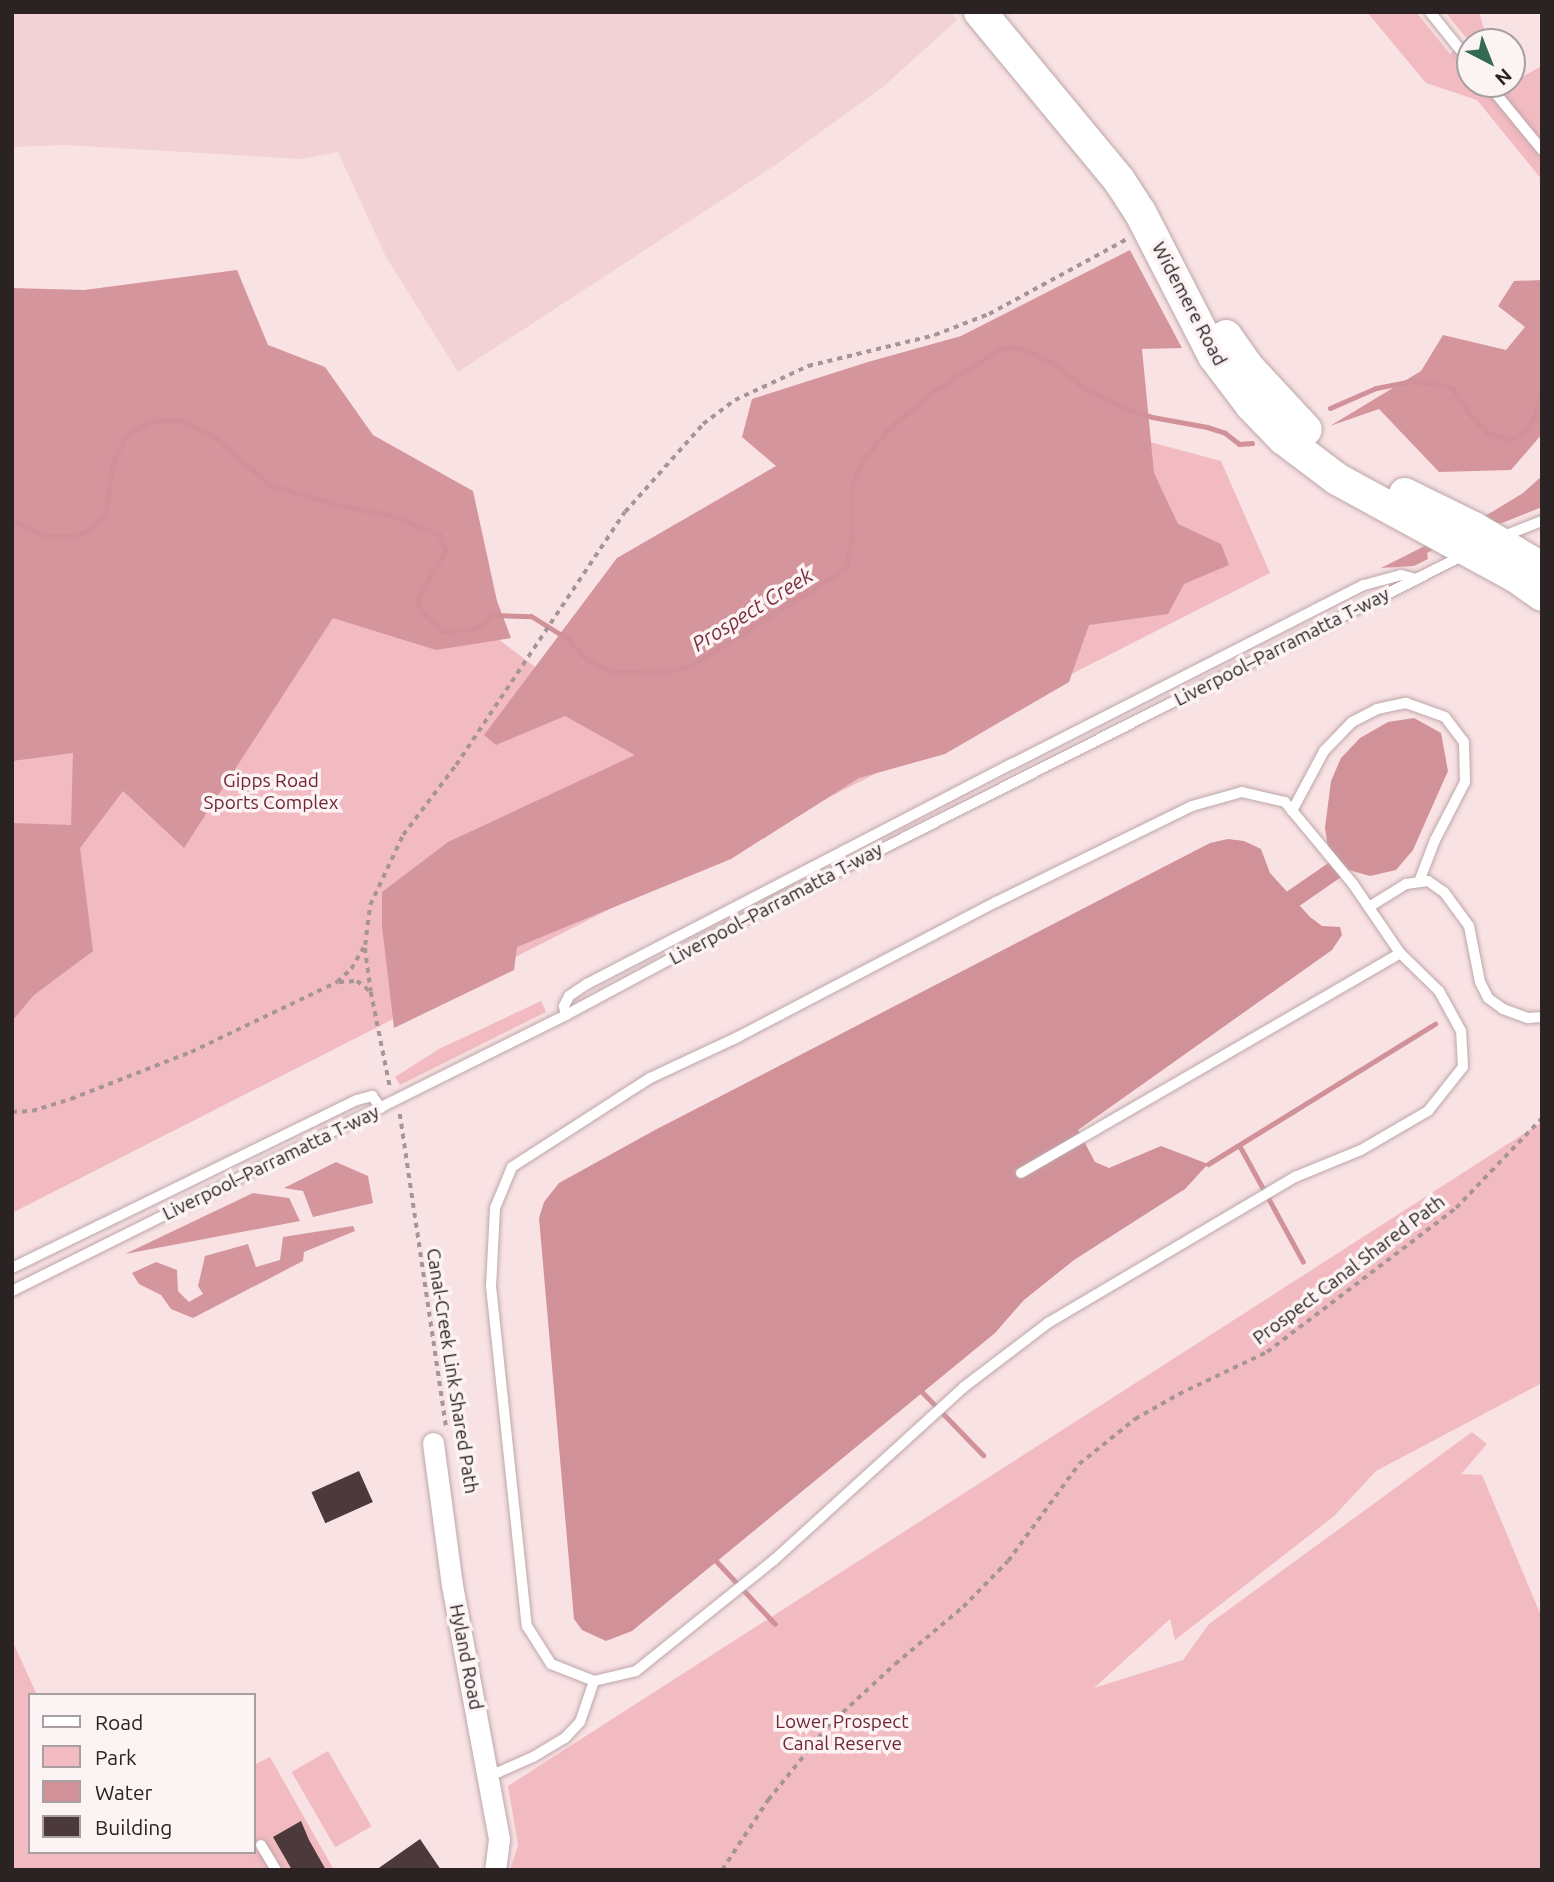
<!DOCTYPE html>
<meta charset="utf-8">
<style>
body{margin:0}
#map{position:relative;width:1554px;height:1882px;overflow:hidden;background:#f9e2e4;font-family:Ubuntu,sans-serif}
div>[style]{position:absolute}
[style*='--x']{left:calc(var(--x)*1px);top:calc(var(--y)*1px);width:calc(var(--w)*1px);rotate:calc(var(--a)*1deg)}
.built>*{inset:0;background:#f2d2d5}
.green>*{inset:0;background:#f2bac1;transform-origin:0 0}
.forest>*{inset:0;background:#d5959d}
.water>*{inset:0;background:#d19199}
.stream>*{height:5px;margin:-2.5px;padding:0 2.5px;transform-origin:2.5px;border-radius:2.5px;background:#d19199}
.canal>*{height:19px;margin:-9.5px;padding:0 9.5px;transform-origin:9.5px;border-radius:9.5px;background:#d19199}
.building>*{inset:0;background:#4b393b;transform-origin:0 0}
.path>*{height:3.5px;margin-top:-1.75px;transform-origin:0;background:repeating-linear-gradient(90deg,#a69596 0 5px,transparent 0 10px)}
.roads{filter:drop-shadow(0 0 2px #bda7a9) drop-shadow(0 0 2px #bda7a9)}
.service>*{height:10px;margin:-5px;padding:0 5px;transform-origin:5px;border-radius:5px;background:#fff}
.minor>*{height:21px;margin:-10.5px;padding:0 10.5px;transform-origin:10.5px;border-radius:10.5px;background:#fff}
.secondary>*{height:32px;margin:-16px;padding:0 16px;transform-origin:16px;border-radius:16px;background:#fff}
span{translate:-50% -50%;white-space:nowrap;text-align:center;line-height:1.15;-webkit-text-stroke:7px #fcf3f4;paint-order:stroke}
.street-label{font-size:19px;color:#2b2223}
.park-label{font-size:19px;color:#712535}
.water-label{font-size:21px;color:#7c2f3e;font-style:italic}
.frame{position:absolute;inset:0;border:14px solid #2b2223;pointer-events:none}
.legend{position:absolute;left:28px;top:1693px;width:228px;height:161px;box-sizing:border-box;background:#fcf3f4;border:2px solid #a89fa0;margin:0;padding:9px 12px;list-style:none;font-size:21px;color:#2b2223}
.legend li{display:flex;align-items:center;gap:14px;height:35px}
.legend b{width:35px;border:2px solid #a89fa0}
.north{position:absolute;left:1456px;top:28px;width:70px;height:70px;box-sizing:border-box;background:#fcf3f4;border:2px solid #a89fa0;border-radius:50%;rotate:138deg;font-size:19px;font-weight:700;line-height:28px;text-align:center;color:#2b2223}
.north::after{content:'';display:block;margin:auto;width:24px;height:32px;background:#346a51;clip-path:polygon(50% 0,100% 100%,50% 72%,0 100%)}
</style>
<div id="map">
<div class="built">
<i style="clip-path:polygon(12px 12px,951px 12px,957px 20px,884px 86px,774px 166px,458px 372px,386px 257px,338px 152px,301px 159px,65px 145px,12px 147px)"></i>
</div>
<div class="green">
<i style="clip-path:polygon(1367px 12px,1416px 12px,1450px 54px,1468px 40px,1445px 12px,1479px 12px,1488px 42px,1470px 42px,1470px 84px,1512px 84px,1512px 79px,1514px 81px,1542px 66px,1542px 180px,1477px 100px,1426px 83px)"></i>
<i style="clip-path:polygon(1150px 442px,1221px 461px,1270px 573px,12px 1213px,12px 543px,427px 585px,551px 679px)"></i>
<i style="clip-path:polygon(541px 1001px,546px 1012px,400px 1085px,395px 1077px,439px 1049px)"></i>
<i style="clip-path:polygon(1542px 1122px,1542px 1383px,1376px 1471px,1334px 1516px,1175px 1640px,1170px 1619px,1094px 1688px,1183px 1660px,1209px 1624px,1472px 1432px,1487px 1444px,1461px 1474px,1482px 1475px,1542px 1618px,1542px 1870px,510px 1870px,518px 1845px,508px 1786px)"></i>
<i style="clip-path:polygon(12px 1640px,37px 1695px,30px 1695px,30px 1852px,254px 1852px,254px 1765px,270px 1757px,334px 1870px,12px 1870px)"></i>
<i style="left:328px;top:1751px;width:87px;height:42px;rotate:60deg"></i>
</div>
<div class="forest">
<i style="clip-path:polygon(1130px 250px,1182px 348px,1142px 349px,1154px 473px,1178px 524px,1221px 544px,1229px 565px,1184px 584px,1168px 614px,1089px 625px,1069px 682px,945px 754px,859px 778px,731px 859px,517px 947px,514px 970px,394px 1028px,382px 926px,382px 892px,448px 842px,635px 755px,565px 716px,496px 745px,484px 735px,617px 558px,776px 466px,742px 437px,752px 399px,868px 362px,961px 336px)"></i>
<i style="clip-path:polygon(237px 270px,268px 345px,325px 367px,373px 435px,473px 491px,497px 601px,511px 638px,436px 650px,333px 618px,184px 848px,123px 791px,80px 848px,93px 951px,34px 995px,12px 1021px,12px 823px,71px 825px,73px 753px,12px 761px,12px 288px,84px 290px)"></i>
<i style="clip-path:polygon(1542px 280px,1542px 434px,1511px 470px,1439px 472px,1379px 409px,1330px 426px,1421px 371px,1443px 335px,1506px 350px,1525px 327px,1498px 306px,1514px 281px)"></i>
<i style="clip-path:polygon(1542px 476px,1542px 507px,1502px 523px,1484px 523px,1427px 553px,1428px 559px,1414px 566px,1381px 568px,1492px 512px,1523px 493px)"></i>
<i style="clip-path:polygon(336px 1162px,368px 1176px,373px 1203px,313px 1217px,303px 1191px,284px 1188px)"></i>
<i style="clip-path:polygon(253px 1193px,289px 1198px,300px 1221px,125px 1254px)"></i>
<i style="clip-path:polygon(353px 1226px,355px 1231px,304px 1252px,303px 1261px,193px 1318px,171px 1309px,161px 1295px,139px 1284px,132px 1273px,156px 1262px,177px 1270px,178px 1291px,189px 1302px,203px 1294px,198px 1286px,205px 1256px,248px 1244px,256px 1267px,280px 1260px,283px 1237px)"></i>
</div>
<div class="water">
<i style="clip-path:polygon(1414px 718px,1441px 733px,1448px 771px,1413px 850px,1396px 870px,1370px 876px,1338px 867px,1328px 848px,1325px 828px,1331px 781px,1341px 758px,1360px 738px,1388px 722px)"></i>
<i style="clip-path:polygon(1228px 839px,1244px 841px,1261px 849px,1270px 873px,1310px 917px,1322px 926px,1340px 927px,1342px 935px,1332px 950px,1078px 1130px,1095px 1162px,1109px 1168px,1161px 1146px,1208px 1164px,1185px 1189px,1074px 1260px,1024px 1300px,995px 1333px,632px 1631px,606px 1641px,582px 1630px,574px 1619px,539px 1218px,544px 1202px,559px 1183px,655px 1130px,1210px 843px)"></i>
</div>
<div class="stream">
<i style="--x:1330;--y:408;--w:50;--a:-23.5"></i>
<i style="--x:1376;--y:388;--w:36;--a:-11"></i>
<i style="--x:1411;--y:381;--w:29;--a:6"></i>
<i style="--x:1440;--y:384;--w:14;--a:21"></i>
<i style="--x:1453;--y:389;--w:32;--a:56"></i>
<i style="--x:1471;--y:416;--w:24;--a:45"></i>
<i style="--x:1488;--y:433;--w:24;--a:17"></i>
<i style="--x:1511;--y:440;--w:19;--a:-32"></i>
<i style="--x:1527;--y:430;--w:14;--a:-60"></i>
<i style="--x:1534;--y:418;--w:28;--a:-73"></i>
<i style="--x:12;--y:521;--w:39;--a:23"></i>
<i style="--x:48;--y:536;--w:23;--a:0"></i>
<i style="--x:71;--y:536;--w:17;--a:-17"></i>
<i style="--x:87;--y:531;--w:24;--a:-42"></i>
<i style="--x:105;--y:515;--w:55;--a:-81.6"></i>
<i style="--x:113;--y:461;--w:27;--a:-63"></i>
<i style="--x:125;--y:437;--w:29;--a:-34"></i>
<i style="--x:149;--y:421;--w:31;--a:-2"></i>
<i style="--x:180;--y:420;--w:35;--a:25"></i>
<i style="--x:212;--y:435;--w:77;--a:40.8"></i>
<i style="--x:270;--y:485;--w:71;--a:16.4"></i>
<i style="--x:338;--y:505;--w:53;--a:10.9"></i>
<i style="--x:390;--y:515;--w:54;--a:21.8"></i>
<i style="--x:440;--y:535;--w:16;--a:72"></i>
<i style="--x:445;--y:550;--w:58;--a:118.8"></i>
<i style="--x:417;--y:601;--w:9;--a:72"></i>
<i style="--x:420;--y:610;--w:30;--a:44"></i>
<i style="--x:442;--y:631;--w:32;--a:-4"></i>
<i style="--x:474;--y:629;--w:24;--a:-35"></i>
<i style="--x:494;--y:615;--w:37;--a:2"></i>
<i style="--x:531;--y:616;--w:44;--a:31.9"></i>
<i style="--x:568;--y:639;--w:21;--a:49"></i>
<i style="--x:582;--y:655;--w:18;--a:34"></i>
<i style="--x:597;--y:665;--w:17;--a:25"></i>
<i style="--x:612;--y:672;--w:39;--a:1"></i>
<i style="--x:651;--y:673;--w:38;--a:-9"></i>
<i style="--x:689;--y:667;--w:186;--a:-32.2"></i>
<i style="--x:846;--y:568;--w:35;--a:-80"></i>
<i style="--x:852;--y:534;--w:48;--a:-90"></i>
<i style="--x:852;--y:486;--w:30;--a:-67"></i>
<i style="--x:864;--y:458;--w:38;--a:-50"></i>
<i style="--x:888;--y:429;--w:60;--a:-39.6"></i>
<i style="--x:934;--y:391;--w:76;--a:-32.6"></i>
<i style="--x:998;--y:350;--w:10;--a:-17"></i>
<i style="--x:1008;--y:347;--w:18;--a:6"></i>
<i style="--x:1026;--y:349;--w:36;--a:28"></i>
<i style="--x:1058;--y:366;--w:35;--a:40"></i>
<i style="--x:1085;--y:389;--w:42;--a:26.6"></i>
<i style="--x:1123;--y:408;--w:30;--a:17"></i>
<i style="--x:1152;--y:417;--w:56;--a:10.3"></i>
<i style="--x:1207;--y:427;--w:19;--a:18"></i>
<i style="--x:1225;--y:433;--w:18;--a:38"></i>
<i style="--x:1239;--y:444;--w:13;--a:-4"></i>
<i style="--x:1239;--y:1145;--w:133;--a:61.3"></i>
<i style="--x:1208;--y:1164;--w:267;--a:-31.7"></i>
<i style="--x:922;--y:1392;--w:88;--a:45.9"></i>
<i style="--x:716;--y:1561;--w:86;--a:46.9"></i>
</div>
<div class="canal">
<i style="--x:1293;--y:898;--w:55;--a:-34.6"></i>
</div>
<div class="building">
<i style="left:359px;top:1471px;width:34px;height:52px;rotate:66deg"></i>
<i style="clip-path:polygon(301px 1821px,309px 1840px,326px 1870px,292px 1870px,273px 1837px)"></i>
<i style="clip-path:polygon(420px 1839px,441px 1870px,376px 1870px)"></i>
</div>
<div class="path">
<i style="--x:365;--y:948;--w:44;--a:82.2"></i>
<i style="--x:339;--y:982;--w:18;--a:-3"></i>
<i style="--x:357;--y:981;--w:18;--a:38"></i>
<i style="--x:371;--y:992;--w:97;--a:78.7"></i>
<i style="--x:12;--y:1112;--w:20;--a:-3"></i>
<i style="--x:32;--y:1111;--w:41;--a:-17.1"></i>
<i style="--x:71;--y:1099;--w:129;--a:-21.4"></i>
<i style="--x:191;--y:1052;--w:162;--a:-25.6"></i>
<i style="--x:337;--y:982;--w:19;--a:-43"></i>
<i style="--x:351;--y:969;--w:28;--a:-60"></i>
<i style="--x:365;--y:945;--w:40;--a:-82.9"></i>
<i style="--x:370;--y:905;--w:77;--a:-64.8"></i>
<i style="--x:403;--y:835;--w:88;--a:-52.9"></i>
<i style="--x:456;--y:765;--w:304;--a:-56.3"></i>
<i style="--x:625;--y:512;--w:118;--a:-48.4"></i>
<i style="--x:703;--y:424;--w:40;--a:-37"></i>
<i style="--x:735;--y:400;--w:81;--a:-25"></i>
<i style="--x:808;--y:366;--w:131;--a:-13.7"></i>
<i style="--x:935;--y:335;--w:58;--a:-21.3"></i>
<i style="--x:989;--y:314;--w:157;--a:-28.5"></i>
<i style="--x:400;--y:1114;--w:320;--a:81.6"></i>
<i style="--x:722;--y:1870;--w:84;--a:-56.7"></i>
<i style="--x:768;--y:1800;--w:95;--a:-51"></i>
<i style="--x:828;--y:1726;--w:91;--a:-42.8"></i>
<i style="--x:895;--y:1664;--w:89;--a:-40"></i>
<i style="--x:963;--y:1607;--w:64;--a:-45.6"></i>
<i style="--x:1008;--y:1561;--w:120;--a:-53.8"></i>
<i style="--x:1079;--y:1464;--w:72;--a:-38.8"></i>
<i style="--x:1135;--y:1419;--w:51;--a:-29.6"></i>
<i style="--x:1179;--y:1394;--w:98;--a:-25.5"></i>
<i style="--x:1267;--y:1352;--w:238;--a:-37.3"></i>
<i style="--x:1456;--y:1208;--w:124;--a:-46.3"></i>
</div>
<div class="roads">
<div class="service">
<i style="--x:1430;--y:12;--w:64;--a:51.3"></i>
<i style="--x:1488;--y:84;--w:85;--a:50.7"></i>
<i style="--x:1501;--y:537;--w:44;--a:-21.3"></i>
<i style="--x:1292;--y:811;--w:68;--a:-61.9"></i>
<i style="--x:1324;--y:751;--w:40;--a:-46"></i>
<i style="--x:1352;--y:722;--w:28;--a:-27"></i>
<i style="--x:1377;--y:709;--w:30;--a:-12"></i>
<i style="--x:1406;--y:703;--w:41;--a:19.7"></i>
<i style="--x:1445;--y:717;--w:31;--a:53"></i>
<i style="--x:1464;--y:742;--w:40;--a:88.6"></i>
<i style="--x:1465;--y:782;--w:65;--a:117.3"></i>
<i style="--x:1435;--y:840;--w:45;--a:110.9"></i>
<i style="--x:1369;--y:907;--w:44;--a:-31.9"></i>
<i style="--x:1406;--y:884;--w:22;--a:-8"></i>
<i style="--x:1428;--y:881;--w:19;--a:35"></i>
<i style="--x:1444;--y:892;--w:42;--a:53.7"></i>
<i style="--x:1469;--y:926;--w:57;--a:78.9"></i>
<i style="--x:1480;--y:982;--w:18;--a:63"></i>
<i style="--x:1488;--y:998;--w:19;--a:36"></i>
<i style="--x:1503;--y:1009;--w:27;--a:20"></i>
<i style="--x:1528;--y:1018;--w:14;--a:-4"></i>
<i style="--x:566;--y:1015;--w:9;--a:-103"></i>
<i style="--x:564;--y:1006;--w:11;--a:-63"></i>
<i style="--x:569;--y:996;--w:22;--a:-34"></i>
<i style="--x:587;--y:984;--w:479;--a:-27.4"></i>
<i style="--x:1012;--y:764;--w:395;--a:-27"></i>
<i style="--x:1364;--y:585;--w:38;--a:-15"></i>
<i style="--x:1401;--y:575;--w:16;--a:15"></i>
<i style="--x:1021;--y:1173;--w:438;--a:-30.1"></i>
<i style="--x:12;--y:1268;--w:384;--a:-26"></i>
<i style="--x:357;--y:1100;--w:16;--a:-15"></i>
<i style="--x:372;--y:1096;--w:15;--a:53"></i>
<i style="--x:12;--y:1291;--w:619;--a:-26.48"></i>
<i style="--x:566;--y:1015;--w:239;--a:-28.2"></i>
<i style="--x:777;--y:902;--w:770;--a:-26.8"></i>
<i style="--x:488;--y:1773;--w:11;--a:-5"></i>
<i style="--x:499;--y:1772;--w:37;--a:-24"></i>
<i style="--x:533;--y:1757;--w:37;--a:-31"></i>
<i style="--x:565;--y:1738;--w:22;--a:-47"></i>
<i style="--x:580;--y:1722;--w:43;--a:-71.1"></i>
<i style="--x:594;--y:1681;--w:43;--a:-13.4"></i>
<i style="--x:636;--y:1671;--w:177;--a:-38.8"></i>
<i style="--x:774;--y:1560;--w:257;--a:-42.3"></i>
<i style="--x:964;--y:1387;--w:106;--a:-37.3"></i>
<i style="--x:1048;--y:1323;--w:287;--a:-30.6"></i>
<i style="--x:1295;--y:1177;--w:71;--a:-22.2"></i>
<i style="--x:1361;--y:1150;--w:78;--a:-30.2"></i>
<i style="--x:1428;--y:1111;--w:56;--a:-51.5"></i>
<i style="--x:1463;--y:1067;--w:36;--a:-93"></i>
<i style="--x:1461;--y:1031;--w:46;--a:-118.8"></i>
<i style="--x:1439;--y:991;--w:54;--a:-135.7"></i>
<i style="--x:1400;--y:953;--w:83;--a:-124.3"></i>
<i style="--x:1353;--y:884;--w:107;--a:-129.7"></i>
<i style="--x:1285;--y:802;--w:44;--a:-166.9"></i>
<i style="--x:1242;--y:792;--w:52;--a:164.4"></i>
<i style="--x:1192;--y:806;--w:218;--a:153.9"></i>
<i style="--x:996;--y:902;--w:291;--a:152.4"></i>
<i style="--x:738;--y:1037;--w:97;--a:155"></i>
<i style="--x:650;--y:1078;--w:164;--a:147.2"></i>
<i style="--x:512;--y:1167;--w:44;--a:112.5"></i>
<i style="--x:495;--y:1208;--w:78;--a:92.9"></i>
<i style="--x:491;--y:1286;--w:342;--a:84"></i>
<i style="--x:527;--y:1626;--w:45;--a:57.7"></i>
<i style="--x:551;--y:1664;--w:46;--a:21.6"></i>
<i style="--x:261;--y:1845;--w:29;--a:59"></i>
</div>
<div class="minor">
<i style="--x:433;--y:1443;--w:143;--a:82.4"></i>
<i style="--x:452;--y:1585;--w:258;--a:79.5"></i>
<i style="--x:499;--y:1839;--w:31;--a:97"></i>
</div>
<div class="secondary">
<i style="--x:980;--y:12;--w:218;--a:50.4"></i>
<i style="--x:1119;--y:180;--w:38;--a:57"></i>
<i style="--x:1140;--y:212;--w:162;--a:62.8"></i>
<i style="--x:1214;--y:356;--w:61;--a:52.9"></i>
<i style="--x:1251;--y:405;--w:47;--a:45.9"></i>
<i style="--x:1284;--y:439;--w:66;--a:37"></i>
<i style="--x:1337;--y:479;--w:203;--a:28.6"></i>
<i style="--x:1515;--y:576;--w:33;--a:35"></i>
<i style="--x:1226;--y:336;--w:35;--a:55"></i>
<i style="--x:1246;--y:365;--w:88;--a:47.3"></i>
<i style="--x:1405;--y:494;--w:77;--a:26.2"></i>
<i style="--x:1474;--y:528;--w:74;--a:30.7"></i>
</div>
</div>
<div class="street-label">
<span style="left:1189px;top:304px;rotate:62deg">Widemere Road</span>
<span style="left:1282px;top:647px;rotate:-27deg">Liverpool–Parramatta T-way</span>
<span style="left:776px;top:904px;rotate:-28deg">Liverpool–Parramatta T-way</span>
<span style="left:271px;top:1163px;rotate:-26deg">Liverpool–Parramatta T-way</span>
<span style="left:1349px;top:1270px;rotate:-37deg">Prospect Canal Shared Path</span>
<span style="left:452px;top:1371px;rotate:81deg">Canal-Creek Link Shared Path</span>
<span style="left:466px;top:1657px;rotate:79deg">Hyland Road</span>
</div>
<div class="park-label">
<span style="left:271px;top:792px">Gipps Road<br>Sports Complex</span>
<span style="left:842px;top:1733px">Lower Prospect<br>Canal Reserve</span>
</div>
<div class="water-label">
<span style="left:752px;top:609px;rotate:-32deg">Prospect Creek</span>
</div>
<div class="frame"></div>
<ul class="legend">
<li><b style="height:9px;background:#fff"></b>Road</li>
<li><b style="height:19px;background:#f2bac1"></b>Park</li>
<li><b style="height:19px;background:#d19199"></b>Water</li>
<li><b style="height:19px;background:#4b393b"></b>Building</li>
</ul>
<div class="north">N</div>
</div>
